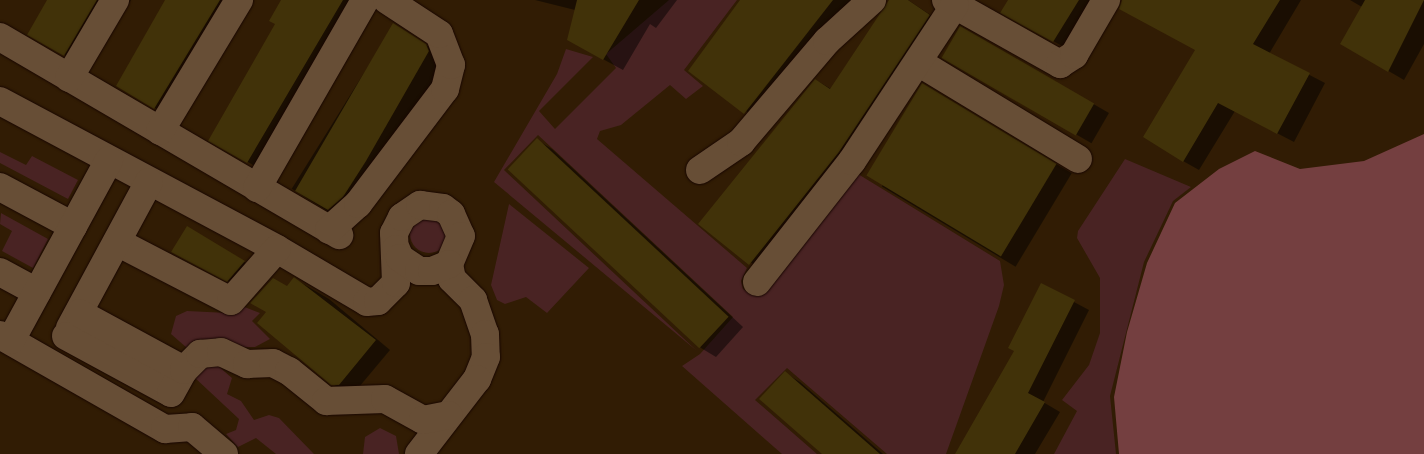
<!DOCTYPE html>
<style>
body{margin:0}
#map{position:relative;width:1424px;height:454px;overflow:hidden;background:#311c04;font-family:"IBM Plex Sans",sans-serif}
div>[style]{position:absolute}
[style*='--x']{left:calc(var(--x)*1px);top:calc(var(--y)*1px);width:calc(var(--w)*1px);rotate:calc(var(--a)*1deg)}
.green>*{inset:0;background:#492323}
.round{border-radius:50%}
.forest>*{inset:0;background:#743f40}
.shadow>*{inset:0;background:#0007;transform-origin:0 0}
.building>*{inset:0;background:#413209;transform-origin:0 0}
.roads{filter:drop-shadow(0 0 1px #180600) drop-shadow(0 0 1px #180600)}
.minor>*{height:28px;margin:-14px;padding:0 14px;transform-origin:14px;border-radius:14px;background:#674e36}
span{translate:-50% -50%;white-space:nowrap;text-align:center;line-height:1.15;-webkit-text-stroke:4px #271200;paint-order:stroke}
</style>
<div id="map">
<div class="green">
<i style="clip-path:polygon(669px 0,737px 0,684px 70px,703px 86px,686px 99px,670px 85px,621px 125px,600px 131px,597px 139px,747px 268px,741px 281px,743px 289px,751px 294px,783px 270px,858px 174px,1000px 261px,1004px 285px,999px 306px,946px 454px,887px 454px,787px 368px,755px 400px,817px 454px,782px 454px,682px 366px,700px 354px,733px 317px,538px 135px,504px 170px,697px 351px,494px 182px,557px 74px,566px 49px,593px 57px,539px 111px,555px 129px,616px 68px,606px 54px)"></i>
<i style="clip-path:polygon(0 152px,26px 165px,32px 156px,78px 180px,68px 199px,0 163px)"></i>
<i style="clip-path:polygon(1125px 159px,1191px 187px,1173px 201px,1144px 262px,1110px 396px,1116px 454px,1054px 454px,1077px 411px,1062px 400px,1089px 365px,1100px 333px,1100px 278px,1077px 238px,1078px 231px)"></i>
<i style="clip-path:polygon(509px 204px,589px 268px,547px 313px,526px 297px,505px 304px,497px 300px,491px 285px)"></i>
<i style="clip-path:polygon(1px 213px,48px 239px,33px 268px,2px 251px,12px 231px,0 224px)"></i>
<i class="round" style="left:410px;top:215px;width:38px;height:38px"></i>
<i style="clip-path:polygon(242px 306px,260px 313px,252px 321px,270px 339px,255px 347px,187px 348px,171px 334px,176px 316px,187px 311px,228px 313px)"></i>
<i style="clip-path:polygon(210px 359px,232px 378px,227px 394px,241px 401px,254px 420px,269px 415px,279px 418px,314px 454px,276px 454px,256px 438px,238px 447px,226px 434px,236px 430px,239px 419px,194px 377px)"></i>
<i style="clip-path:polygon(380px 428px,396px 436px,399px 454px,363px 454px,365px 437px)"></i>
</div>
<div class="forest">
<i style="clip-path:polygon(1424px 134px,1424px 454px,1119px 454px,1114px 397px,1127px 332px,1147px 263px,1175px 203px,1219px 169px,1255px 151px,1300px 169px,1364px 161px)"></i>
</div>
<div class="shadow">
<i style="clip-path:polygon(49px 0,131px 0,89px 69px,29px 34px)"></i>
<i style="clip-path:polygon(168px 0,252px 0,180px 122px,117px 86px)"></i>
<i style="clip-path:polygon(293px 0,371px 0,272px 176px,210px 140px)"></i>
<i style="clip-path:polygon(535px 0,677px 0,656px 28px,650px 24px,623px 70px,588px 51px,575px 10px)"></i>
<i style="clip-path:polygon(746px 0,854px 0,760px 121px,690px 71px)"></i>
<i style="clip-path:polygon(890px 0,908px 0,944px 24px,765px 273px,700px 224px,816px 80px,831px 89px)"></i>
<i style="clip-path:polygon(1010px 0,1100px 0,1069px 50px,1002px 12px)"></i>
<i style="clip-path:polygon(1123px 0,1301px 0,1269px 54px,1325px 83px,1294px 142px,1235px 111px,1199px 170px,1183px 161px,1197px 50px)"></i>
<i style="clip-path:polygon(1350px 0,1424px 0,1424px 44px,1404px 80px,1342px 44px,1362px 7px)"></i>
<i style="left:394px;top:25px;width:67px;height:193px;rotate:32deg"></i>
<i style="left:960px;top:27px;width:172px;height:35px;rotate:30deg"></i>
<i style="left:938px;top:93px;width:156px;height:109px;rotate:31deg"></i>
<i style="clip-path:polygon(537px 140px,552px 149px,743px 327px,716px 357px,701px 348px)"></i>
<i style="clip-path:polygon(202px 236px,259px 271px,243px 289px,187px 260px)"></i>
<i style="clip-path:polygon(295px 279px,329px 299px,390px 350px,354px 393px,332px 384px,287px 288px)"></i>
<i style="clip-path:polygon(1042px 285px,1089px 310px,1043px 402px,1060px 412px,1035px 454px,956px 454px,1016px 351px)"></i>
<i style="clip-path:polygon(785px 373px,800px 382px,883px 454px,824px 454px)"></i>
</div>
<div class="building">
<i style="clip-path:polygon(47px 0,97px 0,64px 56px,27px 35px)"></i>
<i style="clip-path:polygon(165px 0,220px 0,154px 109px,116px 86px)"></i>
<i style="clip-path:polygon(281px 0,343px 0,247px 163px,208px 141px,275px 24px,269px 21px)"></i>
<i style="clip-path:polygon(577px 0,639px 0,603px 60px,567px 40px)"></i>
<i style="clip-path:polygon(740px 0,833px 0,744px 114px,688px 71px)"></i>
<i style="clip-path:polygon(889px 0,908px 0,930px 15px,839px 152px,749px 265px,698px 224px,815px 79px,830px 89px)"></i>
<i style="clip-path:polygon(1008px 0,1079px 0,1053px 42px,1000px 13px)"></i>
<i style="clip-path:polygon(1122px 0,1280px 0,1253px 44px,1310px 73px,1277px 134px,1218px 103px,1183px 162px,1143px 137px,1195px 50px,1119px 9px)"></i>
<i style="clip-path:polygon(1365px 0,1424px 0,1388px 72px,1340px 44px)"></i>
<i style="clip-path:polygon(393px 23px,426px 44px,429px 51px,366px 161px,343px 197px,328px 210px,295px 191px)"></i>
<i style="left:960px;top:26px;width:155px;height:37px;rotate:30deg"></i>
<i style="left:922px;top:83px;width:157px;height:108px;rotate:31deg"></i>
<i style="left:537px;top:138px;width:262px;height:43px;rotate:43deg"></i>
<i style="clip-path:polygon(187px 226px,245px 261px,227px 282px,171px 252px)"></i>
<i style="clip-path:polygon(294px 277px,376px 340px,339px 385px,331px 385px,257px 323px,266px 312px,250px 303px,273px 278px,287px 286px)"></i>
<i style="clip-path:polygon(1041px 283px,1075px 300px,1028px 393px,1045px 402px,1015px 454px,955px 454px,1014px 351px,1008px 348px)"></i>
<i style="clip-path:polygon(785px 371px,880px 454px,822px 454px,759px 399px)"></i>
</div>
<div class="roads">
<div class="minor">
<i style="--x:946;--y:0;--w:131;--a:29.3"></i>
<i style="--x:1060;--y:64;--w:17;--a:-33"></i>
<i style="--x:1074;--y:55;--w:64;--a:-59.8"></i>
<i style="--x:0;--y:37;--w:393;--a:30.3"></i>
<i style="--x:918;--y:62;--w:187;--a:31.2"></i>
<i style="--x:69;--y:78;--w:91;--a:-59.5"></i>
<i style="--x:0;--y:101;--w:314;--a:28.1"></i>
<i style="--x:277;--y:249;--w:104;--a:30.5"></i>
<i style="--x:367;--y:302;--w:11;--a:-5"></i>
<i style="--x:378;--y:301;--w:25;--a:-45"></i>
<i style="--x:396;--y:283;--w:50;--a:-92.3"></i>
<i style="--x:394;--y:233;--w:18;--a:-63"></i>
<i style="--x:402;--y:217;--w:22;--a:-34"></i>
<i style="--x:420;--y:205;--w:23;--a:7"></i>
<i style="--x:443;--y:208;--w:10;--a:37"></i>
<i style="--x:451;--y:214;--w:24;--a:66"></i>
<i style="--x:461;--y:236;--w:30;--a:113"></i>
<i style="--x:449;--y:264;--w:15;--a:79"></i>
<i style="--x:452;--y:279;--w:30;--a:45"></i>
<i style="--x:473;--y:300;--w:36;--a:71"></i>
<i style="--x:485;--y:334;--w:23;--a:88"></i>
<i style="--x:486;--y:357;--w:24;--a:112"></i>
<i style="--x:477;--y:379;--w:95;--a:127.7"></i>
<i style="--x:160;--y:131;--w:153;--a:-58.9"></i>
<i style="--x:700;--y:170;--w:50;--a:-34.3"></i>
<i style="--x:741;--y:142;--w:133;--a:-49.6"></i>
<i style="--x:827;--y:41;--w:61;--a:-42.3"></i>
<i style="--x:0;--y:187;--w:83;--a:28.1"></i>
<i style="--x:257;--y:188;--w:217;--a:-60.1"></i>
<i style="--x:329;--y:230;--w:39;--a:-42"></i>
<i style="--x:358;--y:204;--w:144;--a:-52.9"></i>
<i style="--x:445;--y:89;--w:25;--a:-76"></i>
<i style="--x:451;--y:65;--w:33;--a:-111"></i>
<i style="--x:439;--y:34;--w:62;--a:-146.8"></i>
<i style="--x:117;--y:242;--w:128;--a:27.4"></i>
<i style="--x:231;--y:301;--w:69;--a:-48.5"></i>
<i style="--x:396;--y:249;--w:10;--a:66"></i>
<i style="--x:400;--y:258;--w:23;--a:34"></i>
<i style="--x:419;--y:271;--w:13;--a:0"></i>
<i style="--x:432;--y:271;--w:18;--a:-22"></i>
<i style="--x:0;--y:272;--w:42;--a:28.4"></i>
<i style="--x:757;--y:282;--w:154;--a:-51.9"></i>
<i style="--x:852;--y:161;--w:187;--a:-56.6"></i>
<i style="--x:70;--y:328;--w:166;--a:-61.6"></i>
<i style="--x:0;--y:335;--w:190;--a:29.7"></i>
<i style="--x:165;--y:429;--w:27;--a:-4"></i>
<i style="--x:192;--y:427;--w:42;--a:40.2"></i>
<i style="--x:66;--y:336;--w:119;--a:28.5"></i>
<i style="--x:171;--y:393;--w:26;--a:-61"></i>
<i style="--x:184;--y:370;--w:119;--a:-151.5"></i>
<i style="--x:11;--y:340;--w:205;--a:-61.4"></i>
<i style="--x:184;--y:370;--w:23;--a:-45"></i>
<i style="--x:200;--y:354;--w:21;--a:-5"></i>
<i style="--x:221;--y:352;--w:29;--a:25"></i>
<i style="--x:247;--y:364;--w:26;--a:-2"></i>
<i style="--x:273;--y:363;--w:18;--a:27"></i>
<i style="--x:289;--y:371;--w:48;--a:39"></i>
<i style="--x:326;--y:401;--w:59;--a:-1.9"></i>
<i style="--x:385;--y:399;--w:43;--a:28.9"></i>
<i style="--x:423;--y:420;--w:26;--a:-11"></i>
</div>
</div>
</div>
